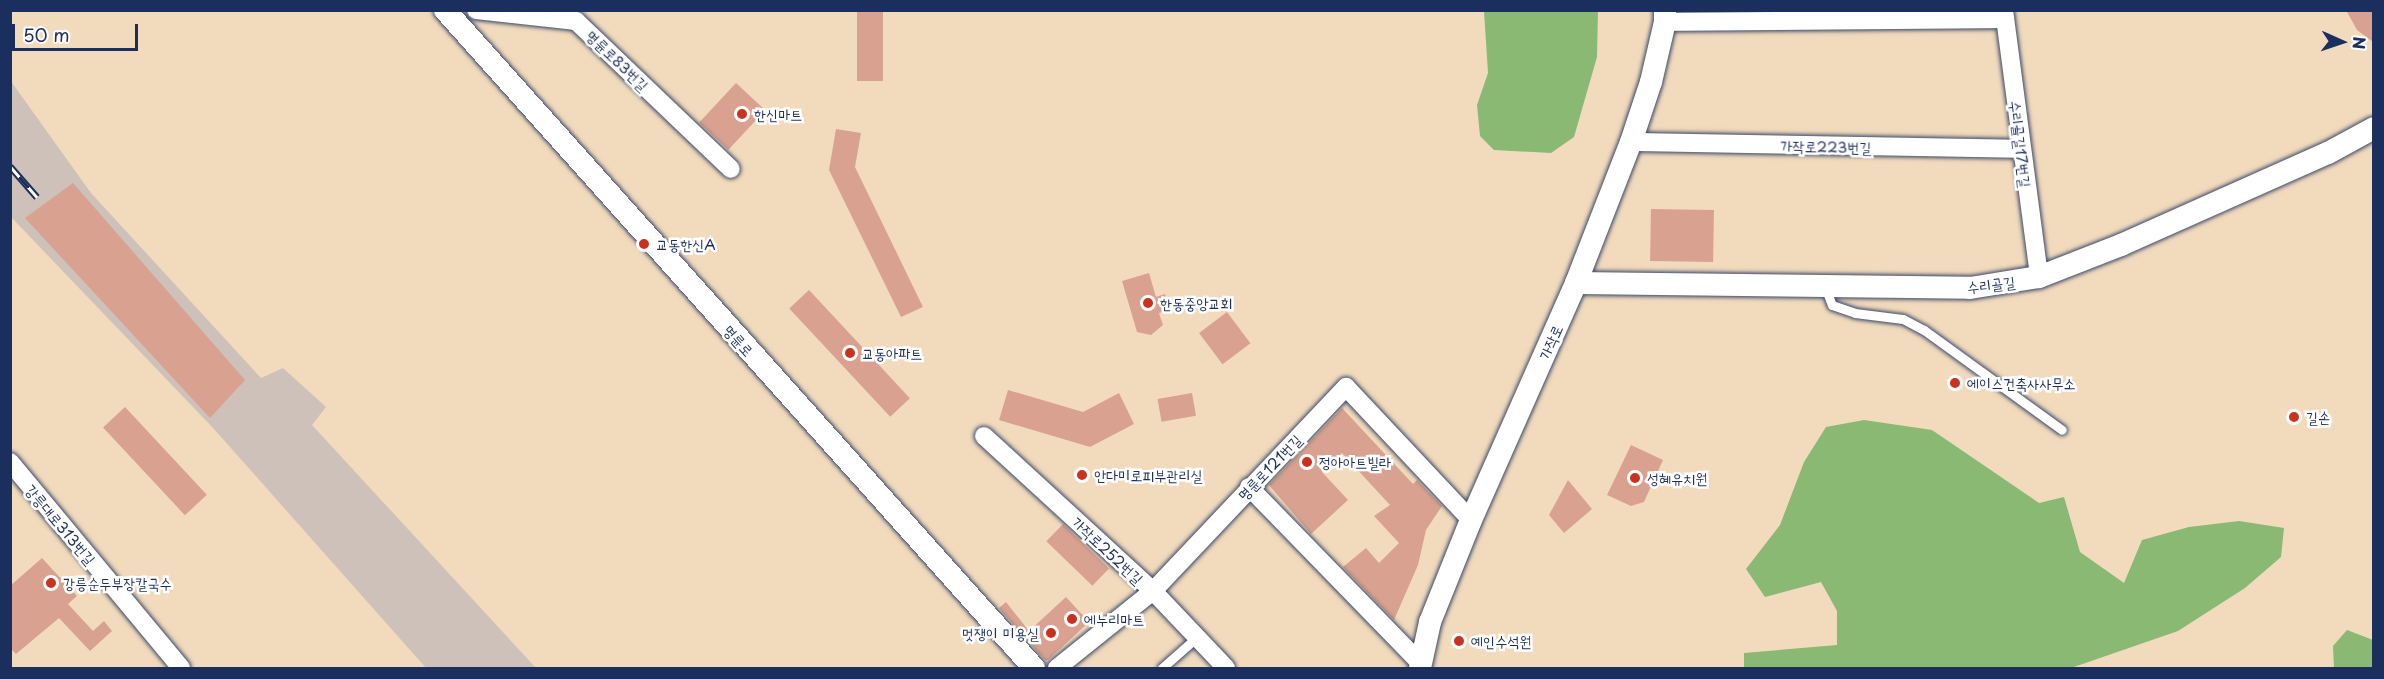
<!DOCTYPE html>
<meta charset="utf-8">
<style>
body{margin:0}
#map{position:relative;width:2384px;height:679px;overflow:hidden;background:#f2dbbc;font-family:"Playpen Sans","Poor Story",sans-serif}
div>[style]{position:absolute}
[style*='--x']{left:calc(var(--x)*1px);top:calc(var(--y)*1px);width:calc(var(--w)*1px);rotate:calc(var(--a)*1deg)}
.industrial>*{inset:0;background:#cec1b9}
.forest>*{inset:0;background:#89b973}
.building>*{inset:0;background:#d9a290;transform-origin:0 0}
.roads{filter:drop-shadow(0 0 2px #3b496c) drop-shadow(0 0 2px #3b496c)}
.service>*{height:9px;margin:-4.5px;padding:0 4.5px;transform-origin:4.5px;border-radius:4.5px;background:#fff}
.minor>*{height:18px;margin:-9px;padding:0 9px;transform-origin:9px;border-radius:9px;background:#fff}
.tertiary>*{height:22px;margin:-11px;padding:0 11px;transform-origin:11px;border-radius:11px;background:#fff}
.rail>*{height:7px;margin-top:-3.5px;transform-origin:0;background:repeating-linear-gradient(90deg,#fff 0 14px,#1b2f5e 0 28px);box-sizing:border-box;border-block:2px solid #1b2f5e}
.dots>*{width:16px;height:16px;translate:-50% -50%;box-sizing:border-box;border:3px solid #fff;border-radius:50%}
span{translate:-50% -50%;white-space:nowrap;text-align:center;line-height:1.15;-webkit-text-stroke:5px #fff;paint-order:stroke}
.street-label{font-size:15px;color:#1b2f5e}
.poi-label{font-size:15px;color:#1b2f5e}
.left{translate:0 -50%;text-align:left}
.right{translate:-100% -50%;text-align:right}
.frame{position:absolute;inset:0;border:12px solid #1b2f5e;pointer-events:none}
.north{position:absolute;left:2312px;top:12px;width:60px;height:60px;-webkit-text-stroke:4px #fff;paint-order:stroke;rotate:93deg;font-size:16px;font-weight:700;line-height:24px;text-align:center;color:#1b2f5e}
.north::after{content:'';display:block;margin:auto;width:21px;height:27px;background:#1b2f5e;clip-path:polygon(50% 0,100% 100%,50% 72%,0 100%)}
.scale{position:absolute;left:12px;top:24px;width:126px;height:27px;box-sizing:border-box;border:3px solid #1b2f5e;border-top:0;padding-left:8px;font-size:18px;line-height:21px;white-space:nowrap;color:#1b2f5e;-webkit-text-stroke:4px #fff;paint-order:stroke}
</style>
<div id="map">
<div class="industrial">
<i style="clip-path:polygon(10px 80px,91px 193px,261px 378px,283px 368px,326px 407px,312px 425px,536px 668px,426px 668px,214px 429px,11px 217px)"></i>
</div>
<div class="forest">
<i style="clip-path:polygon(1484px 11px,1598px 11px,1597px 57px,1574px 137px,1551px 153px,1494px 150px,1480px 136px,1477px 105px,1488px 73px)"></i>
<i style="clip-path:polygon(1864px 420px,1932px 430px,2039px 503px,2064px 497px,2080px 552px,2124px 583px,2142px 540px,2189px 527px,2239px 521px,2284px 528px,2281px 557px,2245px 588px,2178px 631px,2071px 668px,1744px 668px,1744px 653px,1837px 645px,1837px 611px,1821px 582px,1765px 597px,1746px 569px,1780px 525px,1804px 462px,1826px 427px)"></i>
<i style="clip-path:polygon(2347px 630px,2373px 640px,2373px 668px,2334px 668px,2333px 646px)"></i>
</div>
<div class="building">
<i style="left:857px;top:10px;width:26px;height:71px"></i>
<i style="clip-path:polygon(2346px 10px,2373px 10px,2373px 42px,2357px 30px)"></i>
<i style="left:736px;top:83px;width:40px;height:54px;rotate:43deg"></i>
<i style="clip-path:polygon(836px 129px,861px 133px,855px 167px,923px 307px,901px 317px,829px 170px)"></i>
<i style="clip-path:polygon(73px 183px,245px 380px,210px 418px,25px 218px)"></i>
<i style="left:1651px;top:209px;width:63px;height:52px;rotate:1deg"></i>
<i style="clip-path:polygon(1149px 273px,1156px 297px,1165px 294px,1170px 309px,1159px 313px,1163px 325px,1151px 335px,1137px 332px,1122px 281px)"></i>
<i style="left:809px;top:290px;width:148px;height:27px;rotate:47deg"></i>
<i style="left:1227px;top:312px;width:39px;height:35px;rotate:53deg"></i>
<i style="clip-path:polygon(1008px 390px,1083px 412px,1119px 393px,1134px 424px,1090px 447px,999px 420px)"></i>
<i style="left:1192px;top:393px;width:23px;height:35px;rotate:80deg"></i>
<i style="left:125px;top:407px;width:120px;height:30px;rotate:47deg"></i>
<i style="clip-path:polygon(1342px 408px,1413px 484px,1417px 480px,1442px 506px,1426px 530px,1418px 565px,1394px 620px,1343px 567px,1366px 548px,1379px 563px,1399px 543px,1374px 516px,1390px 505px,1342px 453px,1322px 472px,1348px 500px,1311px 534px,1269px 485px)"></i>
<i style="clip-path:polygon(1631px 445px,1663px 460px,1644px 502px,1631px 506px,1607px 495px)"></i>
<i style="clip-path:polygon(1568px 480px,1592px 509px,1564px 533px,1549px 515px)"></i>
<i style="left:1063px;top:524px;width:64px;height:24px;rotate:44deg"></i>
<i style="clip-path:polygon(42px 558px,77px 596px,68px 604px,93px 631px,104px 621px,112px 631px,90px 651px,59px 618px,16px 654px,10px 648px,10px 586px)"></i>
<i style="clip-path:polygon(1066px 597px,1089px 622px,1048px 660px,1045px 660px,999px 608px,1006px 602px,1029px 631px)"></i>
</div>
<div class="roads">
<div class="service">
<i style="--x:1825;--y:287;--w:19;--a:69"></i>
<i style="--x:1832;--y:305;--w:24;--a:19"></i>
<i style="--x:1855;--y:313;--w:48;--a:7.1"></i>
<i style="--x:1903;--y:319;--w:24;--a:28"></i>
<i style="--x:1924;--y:330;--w:170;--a:35.9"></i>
<i style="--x:1162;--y:668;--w:47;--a:-41.5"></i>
</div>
<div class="minor">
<i style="--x:476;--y:10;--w:101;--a:6.3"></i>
<i style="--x:576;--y:21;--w:214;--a:43.7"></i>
<i style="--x:2004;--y:10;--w:269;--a:82.5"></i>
<i style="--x:1665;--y:22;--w:340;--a:-0.5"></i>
<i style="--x:1631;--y:142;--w:390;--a:1"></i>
<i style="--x:984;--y:436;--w:229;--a:42.5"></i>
<i style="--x:1153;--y:591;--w:106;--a:46.5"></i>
<i style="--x:10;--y:462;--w:268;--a:50.3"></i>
<i style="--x:1249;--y:487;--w:247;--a:45.8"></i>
<i style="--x:1057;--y:668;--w:123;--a:-38.7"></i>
<i style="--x:1153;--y:591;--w:281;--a:-46.6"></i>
<i style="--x:1346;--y:387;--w:183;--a:46.8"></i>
</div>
<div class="tertiary">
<i style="--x:445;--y:10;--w:883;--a:48.17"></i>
<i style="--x:1576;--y:283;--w:394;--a:0.7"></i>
<i style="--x:1970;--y:288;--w:70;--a:-9.1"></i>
<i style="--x:2039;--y:277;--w:88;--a:-21.3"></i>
<i style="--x:2121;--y:245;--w:227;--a:-24"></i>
<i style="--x:2328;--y:153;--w:52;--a:-28.5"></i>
<i style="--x:1420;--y:668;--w:47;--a:-77.7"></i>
<i style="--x:1430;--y:622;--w:110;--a:-68.1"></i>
<i style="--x:1471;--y:520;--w:259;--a:-66.1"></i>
<i style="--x:1576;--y:283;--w:151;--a:-68.7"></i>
<i style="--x:1631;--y:142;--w:63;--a:-71.6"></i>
<i style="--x:1651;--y:82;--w:62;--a:-76.9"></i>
<i style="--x:1665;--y:22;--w:12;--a:-90"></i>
</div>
</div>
<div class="rail">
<i style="--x:10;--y:166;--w:41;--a:48.9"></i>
</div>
<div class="dots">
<i style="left:742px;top:114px;background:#c8321e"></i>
<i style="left:644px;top:244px;background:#c8321e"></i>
<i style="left:1148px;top:303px;background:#c8321e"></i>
<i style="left:850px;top:353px;background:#c8321e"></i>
<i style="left:1955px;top:383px;background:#c8321e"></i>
<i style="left:2294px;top:417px;background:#c8321e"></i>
<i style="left:1307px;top:462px;background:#c8321e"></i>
<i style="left:1082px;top:475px;background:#c8321e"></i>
<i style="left:1635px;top:478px;background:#c8321e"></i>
<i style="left:51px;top:583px;background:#c8321e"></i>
<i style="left:1072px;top:619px;background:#c8321e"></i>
<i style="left:1051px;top:633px;background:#c8321e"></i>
<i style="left:1459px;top:641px;background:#c8321e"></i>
</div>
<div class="street-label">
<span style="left:618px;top:60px;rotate:44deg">명륜로83번길</span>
<span style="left:2021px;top:144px;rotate:83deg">수리골길17번길</span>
<span style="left:1826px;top:146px;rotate:1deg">가작로223번길</span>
<span style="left:1991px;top:284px;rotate:-7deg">수리골길</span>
<span style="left:739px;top:340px;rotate:48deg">명륜로</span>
<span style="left:1550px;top:342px;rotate:-66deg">가작로</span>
<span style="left:1269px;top:467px;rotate:-46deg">명륜로121번길</span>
<span style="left:61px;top:524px;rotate:50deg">강릉대로313번길</span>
<span style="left:1108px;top:550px;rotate:43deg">가작로252번길</span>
</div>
<div class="poi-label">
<span class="left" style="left:754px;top:114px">한신마트</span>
<span class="left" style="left:656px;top:244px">교동한신A</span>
<span class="left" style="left:1160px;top:303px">한동중앙교회</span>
<span class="left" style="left:862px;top:353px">교동아파트</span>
<span class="left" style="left:1967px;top:383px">에이스건축사사무소</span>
<span class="left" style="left:2306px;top:417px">길손</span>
<span class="left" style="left:1319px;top:462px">정아아트빌라</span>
<span class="left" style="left:1094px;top:475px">안다미로피부관리실</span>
<span class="left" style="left:1647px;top:478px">성혜유치원</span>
<span class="left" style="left:63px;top:583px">강릉순두부장칼국수</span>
<span class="left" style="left:1084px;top:619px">에누리마트</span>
<span class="right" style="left:1039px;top:633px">멋쟁이 미용실</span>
<span class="left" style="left:1471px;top:641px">예인수석원</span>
</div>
<div class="frame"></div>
<div class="north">N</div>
<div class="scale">50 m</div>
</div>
